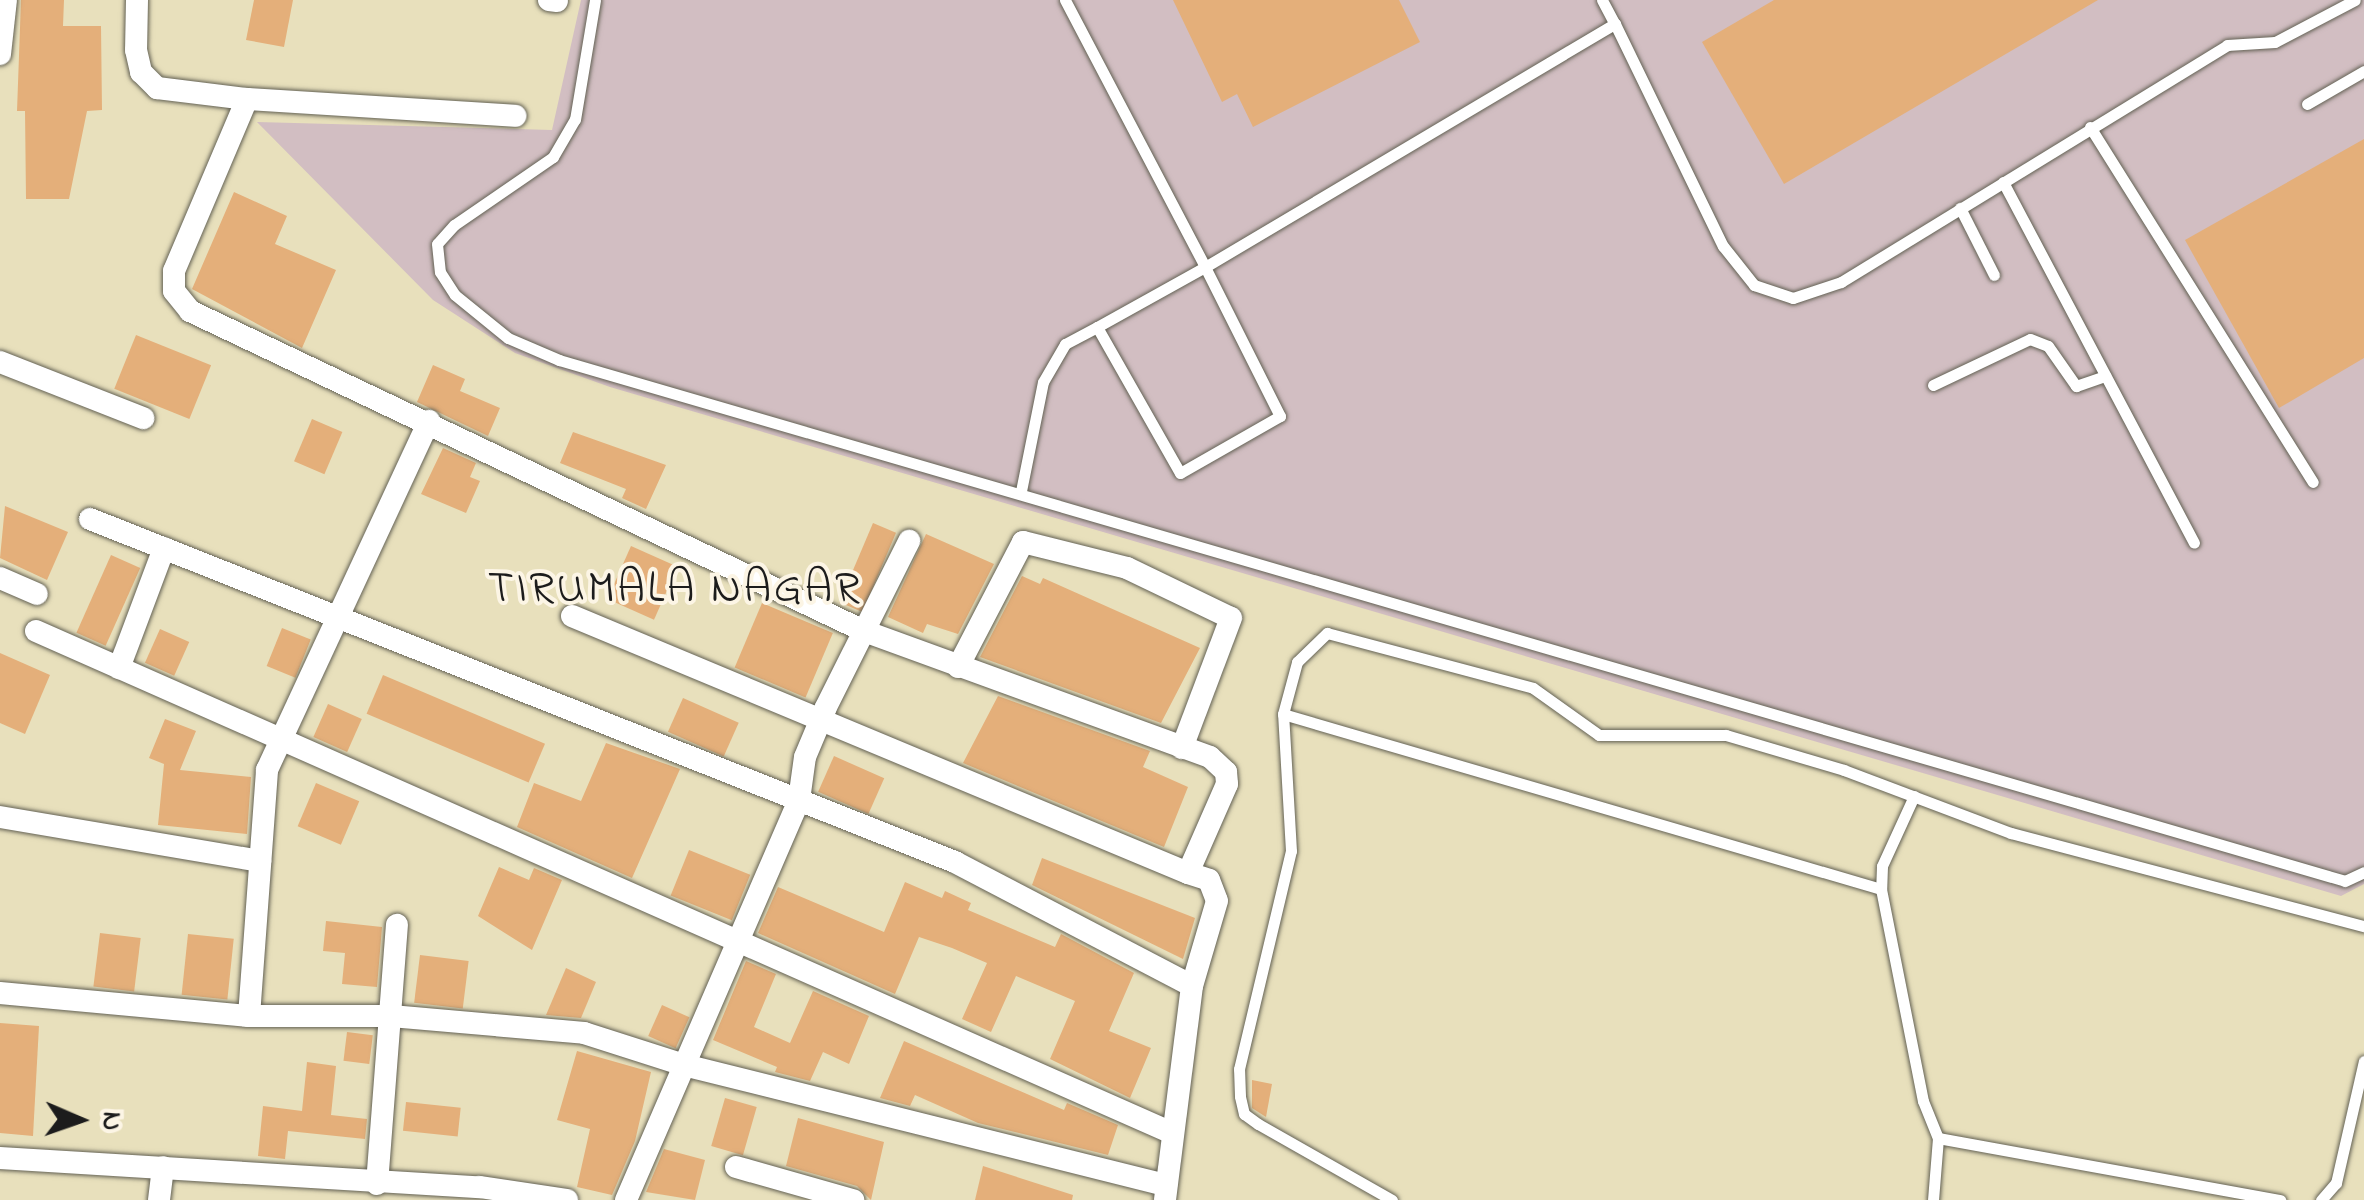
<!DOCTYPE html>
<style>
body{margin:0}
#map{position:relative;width:2364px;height:1200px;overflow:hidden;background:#e8e0bc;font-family:"Indie Flower",sans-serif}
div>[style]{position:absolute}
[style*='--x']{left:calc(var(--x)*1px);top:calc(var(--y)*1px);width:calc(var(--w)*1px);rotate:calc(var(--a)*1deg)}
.industrial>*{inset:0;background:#d2bec2}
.building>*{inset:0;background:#e4af7a;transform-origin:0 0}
.roads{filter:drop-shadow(0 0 2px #636154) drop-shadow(0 0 2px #636154)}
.service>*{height:11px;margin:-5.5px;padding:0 5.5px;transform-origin:5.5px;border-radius:5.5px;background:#fff}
.minor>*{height:22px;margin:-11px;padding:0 11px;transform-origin:11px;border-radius:11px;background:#fff}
span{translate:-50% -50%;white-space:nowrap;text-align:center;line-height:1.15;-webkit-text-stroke:8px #fcf5e5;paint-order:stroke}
.neighbourhood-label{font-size:45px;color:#1c1c1c;letter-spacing:2.5px}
.north{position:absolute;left:30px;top:1070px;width:100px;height:100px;-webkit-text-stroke:8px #fcf5e5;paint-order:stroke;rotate:92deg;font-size:28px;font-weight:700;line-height:40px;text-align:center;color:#1c1c1c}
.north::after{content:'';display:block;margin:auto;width:35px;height:45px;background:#1c1c1c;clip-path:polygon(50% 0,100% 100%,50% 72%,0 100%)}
</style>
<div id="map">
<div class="industrial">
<i style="clip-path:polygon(581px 0,2364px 0,2364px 884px,2341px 896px,610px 387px,515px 353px,433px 300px,257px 122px,552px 130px)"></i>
</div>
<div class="building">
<i style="clip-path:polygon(21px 0,64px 0,63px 26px,101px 26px,102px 110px,87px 111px,69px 199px,26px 199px,25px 111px,17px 111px)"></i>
<i style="clip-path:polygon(254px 0,293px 0,284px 47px,246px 40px)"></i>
<i style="clip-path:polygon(1173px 0,1399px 0,1420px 42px,1253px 127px,1237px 94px,1222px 102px)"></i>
<i style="clip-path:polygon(1774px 0,2098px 0,1784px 184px,1702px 42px)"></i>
<i style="clip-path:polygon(2364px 139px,2364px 358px,2279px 408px,2185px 240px)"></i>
<i style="clip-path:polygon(234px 192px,287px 216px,275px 244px,336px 270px,302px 348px,192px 289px)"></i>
<i style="left:136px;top:335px;width:81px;height:58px;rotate:22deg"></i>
<i style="clip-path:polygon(433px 365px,465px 379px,460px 391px,500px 408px,488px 436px,417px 402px)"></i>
<i style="left:312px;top:419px;width:33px;height:46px;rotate:23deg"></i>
<i style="clip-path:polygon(573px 432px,666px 465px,646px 509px,622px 498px,626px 489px,560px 463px)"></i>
<i style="clip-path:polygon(443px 448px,476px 463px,470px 477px,480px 481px,466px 513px,421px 494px)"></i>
<i style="clip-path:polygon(5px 506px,68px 532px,47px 580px,0 558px)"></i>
<i style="left:873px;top:523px;width:25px;height:86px;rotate:23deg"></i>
<i style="clip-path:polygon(926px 534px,994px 564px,958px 634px,927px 624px,923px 633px,888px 617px)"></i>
<i style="left:631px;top:546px;width:51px;height:58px;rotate:24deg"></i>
<i style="left:111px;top:555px;width:32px;height:85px;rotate:24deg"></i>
<i style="clip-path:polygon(1022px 576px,1040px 584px,1043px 578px,1200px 648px,1161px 723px,980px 657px)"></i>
<i style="left:762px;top:603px;width:77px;height:70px;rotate:23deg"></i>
<i style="left:282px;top:628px;width:31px;height:41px;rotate:22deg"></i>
<i style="left:160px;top:629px;width:32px;height:37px;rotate:24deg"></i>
<i style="clip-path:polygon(0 653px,50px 675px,25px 734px,0 723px)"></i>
<i style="left:383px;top:675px;width:176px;height:42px;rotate:23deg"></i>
<i style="clip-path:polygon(998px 696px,1150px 751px,1143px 767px,1188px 787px,1164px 847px,963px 763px)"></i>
<i style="left:683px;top:698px;width:61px;height:37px;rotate:24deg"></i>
<i style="left:328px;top:704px;width:37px;height:36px;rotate:24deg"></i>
<i style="clip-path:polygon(165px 719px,196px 731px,180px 770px,251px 777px,247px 834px,158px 825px,164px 764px,149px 758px)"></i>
<i style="clip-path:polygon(606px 743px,680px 769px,632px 878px,517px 827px,534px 783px,581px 801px)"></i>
<i style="left:834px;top:756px;width:55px;height:39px;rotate:24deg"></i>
<i style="left:316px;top:783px;width:47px;height:47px;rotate:23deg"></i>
<i style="left:689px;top:850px;width:66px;height:49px;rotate:22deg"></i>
<i style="clip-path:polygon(1042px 858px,1195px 918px,1183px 959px,1032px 885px)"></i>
<i style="clip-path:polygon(499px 867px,529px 880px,534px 868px,562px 880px,532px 950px,478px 916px)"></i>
<i style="clip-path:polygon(905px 882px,942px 898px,945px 891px,971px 903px,968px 910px,1055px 947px,1061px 934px,1134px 973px,1109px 1031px,1151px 1048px,1130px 1098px,1050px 1059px,1075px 1001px,1016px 976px,991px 1032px,962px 1019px,987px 963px,952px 948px,919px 937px,895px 994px,758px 933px,778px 887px,884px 932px)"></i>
<i style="clip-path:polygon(326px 921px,382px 927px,377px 987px,342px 984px,345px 953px,323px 951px)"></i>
<i style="left:100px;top:933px;width:41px;height:54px;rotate:7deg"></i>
<i style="left:188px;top:934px;width:46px;height:61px;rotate:6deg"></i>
<i style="left:420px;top:955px;width:49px;height:48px;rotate:7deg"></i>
<i style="clip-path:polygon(746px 961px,776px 974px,754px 1027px,790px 1043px,813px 991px,869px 1016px,849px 1064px,823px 1052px,810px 1081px,775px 1072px,777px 1067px,713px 1040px)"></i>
<i style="clip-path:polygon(566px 968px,596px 982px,581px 1018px,546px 1015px)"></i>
<i style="left:662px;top:1005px;width:30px;height:34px;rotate:24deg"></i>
<i style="clip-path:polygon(0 1023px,39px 1026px,33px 1136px,0 1133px)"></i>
<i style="left:347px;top:1032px;width:26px;height:29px;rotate:7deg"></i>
<i style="clip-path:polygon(904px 1041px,1064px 1110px,1067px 1103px,1118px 1125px,1108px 1155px,978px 1123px,915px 1095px,910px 1106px,880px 1098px)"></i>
<i style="clip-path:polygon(577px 1051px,651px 1072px,635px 1141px,612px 1195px,577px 1187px,590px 1129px,557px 1120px)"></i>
<i style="clip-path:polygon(307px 1062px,336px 1066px,331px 1115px,367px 1119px,365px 1139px,288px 1131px,285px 1159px,258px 1156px,263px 1106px,302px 1111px)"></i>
<i style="clip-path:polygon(1252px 1080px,1272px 1084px,1266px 1117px,1252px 1108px)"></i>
<i style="left:725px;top:1098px;width:33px;height:50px;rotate:16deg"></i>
<i style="left:406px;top:1102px;width:55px;height:29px;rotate:6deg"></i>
<i style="clip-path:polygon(798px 1118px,884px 1142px,871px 1200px,857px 1186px,786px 1166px)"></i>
<i style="clip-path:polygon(664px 1149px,705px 1160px,695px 1200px,646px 1192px)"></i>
<i style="clip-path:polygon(983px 1166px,1073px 1195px,1072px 1200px,975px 1200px)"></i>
</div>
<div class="roads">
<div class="service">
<i style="--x:595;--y:0;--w:121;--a:99.5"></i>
<i style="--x:575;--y:119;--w:44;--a:120.1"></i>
<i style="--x:553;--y:157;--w:120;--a:145.5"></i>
<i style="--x:454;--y:225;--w:25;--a:132"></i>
<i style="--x:437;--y:244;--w:28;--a:84"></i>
<i style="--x:440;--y:272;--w:27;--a:57"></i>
<i style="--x:455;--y:295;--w:68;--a:39.1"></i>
<i style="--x:508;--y:338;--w:56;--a:23.3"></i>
<i style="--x:559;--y:360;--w:1860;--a:16.26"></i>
<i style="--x:2345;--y:881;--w:21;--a:-25"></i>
<i style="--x:1065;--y:0;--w:301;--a:62.3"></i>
<i style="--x:1205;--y:267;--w:477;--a:-30.7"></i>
<i style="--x:1615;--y:24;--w:247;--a:64.1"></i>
<i style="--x:1723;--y:246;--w:50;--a:51.5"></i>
<i style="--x:1754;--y:285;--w:41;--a:18.4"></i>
<i style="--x:1793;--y:298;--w:51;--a:-18.4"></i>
<i style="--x:1841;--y:282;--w:453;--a:-31.5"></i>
<i style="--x:2227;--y:45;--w:48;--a:-3.6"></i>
<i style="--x:2275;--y:42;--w:90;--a:-27.7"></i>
<i style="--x:1602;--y:0;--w:27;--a:62"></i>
<i style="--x:2307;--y:104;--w:66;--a:-30.1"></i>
<i style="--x:2090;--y:127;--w:419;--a:57.9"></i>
<i style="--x:2003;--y:182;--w:408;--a:62.1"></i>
<i style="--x:1960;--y:208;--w:75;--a:63.1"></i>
<i style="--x:1205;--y:267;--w:167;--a:63.3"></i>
<i style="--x:1280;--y:416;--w:115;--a:150.3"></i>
<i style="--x:1180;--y:473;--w:168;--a:-119.6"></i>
<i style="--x:1097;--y:327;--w:124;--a:-29.1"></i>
<i style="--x:1933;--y:385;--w:107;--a:-25.4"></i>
<i style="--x:2030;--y:339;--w:19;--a:21"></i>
<i style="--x:2048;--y:346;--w:49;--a:55"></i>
<i style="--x:2076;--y:386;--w:31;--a:-19"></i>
<i style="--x:1021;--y:491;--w:111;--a:-78.6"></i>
<i style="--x:1043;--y:382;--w:44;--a:-59.9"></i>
<i style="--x:1065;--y:344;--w:36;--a:-28"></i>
<i style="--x:1283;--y:714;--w:623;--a:16.31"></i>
<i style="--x:1914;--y:796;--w:77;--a:114.6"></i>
<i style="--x:1882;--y:866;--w:23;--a:92"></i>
<i style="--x:1881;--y:889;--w:216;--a:78.8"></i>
<i style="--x:1923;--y:1101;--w:40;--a:68"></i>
<i style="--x:1938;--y:1138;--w:62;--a:94.6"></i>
<i style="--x:1938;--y:1138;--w:348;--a:10.3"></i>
<i style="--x:1392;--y:1200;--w:154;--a:-150.4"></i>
<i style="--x:1258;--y:1124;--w:17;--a:-144"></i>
<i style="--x:1244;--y:1114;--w:18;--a:-103"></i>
<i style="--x:1240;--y:1096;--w:27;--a:-92"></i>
<i style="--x:1239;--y:1069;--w:224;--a:-76.6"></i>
<i style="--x:1291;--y:851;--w:137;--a:-93.3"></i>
<i style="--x:1283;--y:714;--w:54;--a:-74.9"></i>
<i style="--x:1297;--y:662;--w:42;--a:-44"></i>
<i style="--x:1327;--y:633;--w:213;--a:14.9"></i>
<i style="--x:1533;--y:688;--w:81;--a:35.5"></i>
<i style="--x:1599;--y:735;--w:127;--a:0"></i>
<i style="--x:1726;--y:735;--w:123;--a:16.5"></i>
<i style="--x:1844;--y:770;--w:178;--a:20.7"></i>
<i style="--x:2011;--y:833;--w:365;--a:14.8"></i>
<i style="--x:2321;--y:1200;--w:23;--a:-49"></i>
<i style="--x:2336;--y:1183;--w:125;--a:-77.1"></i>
</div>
<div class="minor">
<i style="--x:137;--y:0;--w:50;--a:91.1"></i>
<i style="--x:136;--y:50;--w:23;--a:77"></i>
<i style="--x:141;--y:72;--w:23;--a:45"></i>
<i style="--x:157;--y:88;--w:91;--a:7"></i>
<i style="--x:247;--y:99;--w:187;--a:113"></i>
<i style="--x:174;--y:271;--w:20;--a:90"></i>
<i style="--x:174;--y:291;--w:26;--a:51"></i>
<i style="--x:190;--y:311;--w:746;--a:25.4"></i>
<i style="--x:864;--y:631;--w:368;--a:20"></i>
<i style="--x:1210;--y:757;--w:22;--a:43"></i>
<i style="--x:1226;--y:772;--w:12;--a:85"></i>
<i style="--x:1227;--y:784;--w:97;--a:113.7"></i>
<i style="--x:1188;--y:873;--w:22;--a:18"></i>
<i style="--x:1209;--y:880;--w:22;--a:69"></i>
<i style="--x:1217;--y:901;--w:89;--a:106.4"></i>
<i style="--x:1192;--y:986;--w:216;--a:97.2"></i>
<i style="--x:549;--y:0;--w:8;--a:7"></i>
<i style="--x:0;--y:54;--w:54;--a:-83.7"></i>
<i style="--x:247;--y:99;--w:269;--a:3.6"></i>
<i style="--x:0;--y:362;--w:154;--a:21.4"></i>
<i style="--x:90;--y:519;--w:931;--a:21.63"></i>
<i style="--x:955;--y:862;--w:267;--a:27.6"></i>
<i style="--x:0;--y:578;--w:40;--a:23.4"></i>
<i style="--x:572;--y:616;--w:667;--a:22.65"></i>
<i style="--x:36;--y:631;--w:1242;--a:23.84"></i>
<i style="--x:958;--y:667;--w:141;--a:-62.5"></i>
<i style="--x:1023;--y:542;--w:107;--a:14"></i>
<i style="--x:1127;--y:568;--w:115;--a:25.7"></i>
<i style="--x:1231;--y:618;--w:139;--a:110.7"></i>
<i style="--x:119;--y:668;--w:128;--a:-69.4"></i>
<i style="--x:0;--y:817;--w:264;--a:9.6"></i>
<i style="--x:0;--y:993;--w:250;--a:5.3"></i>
<i style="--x:249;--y:1016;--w:142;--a:0"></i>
<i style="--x:391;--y:1016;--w:194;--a:5"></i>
<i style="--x:584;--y:1033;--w:105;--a:17.7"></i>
<i style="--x:684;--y:1065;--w:497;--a:14"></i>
<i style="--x:249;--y:1016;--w:247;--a:-85.8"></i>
<i style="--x:267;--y:770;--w:385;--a:-65.1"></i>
<i style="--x:0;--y:1158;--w:481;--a:3.5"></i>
<i style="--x:480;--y:1187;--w:88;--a:8.5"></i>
<i style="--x:736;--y:1167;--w:122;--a:15.8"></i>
<i style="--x:377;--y:1184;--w:260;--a:-85.6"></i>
<i style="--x:159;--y:1200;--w:33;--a:-83"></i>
<i style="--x:626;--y:1200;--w:436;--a:-66.6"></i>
<i style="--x:799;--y:800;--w:43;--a:-82.1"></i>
<i style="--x:805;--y:757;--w:54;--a:-67.2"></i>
<i style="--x:826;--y:707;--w:186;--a:-63.4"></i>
</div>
</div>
<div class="neighbourhood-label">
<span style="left:675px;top:591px">TIRUMALA NAGAR</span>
</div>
<div class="north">N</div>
</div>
